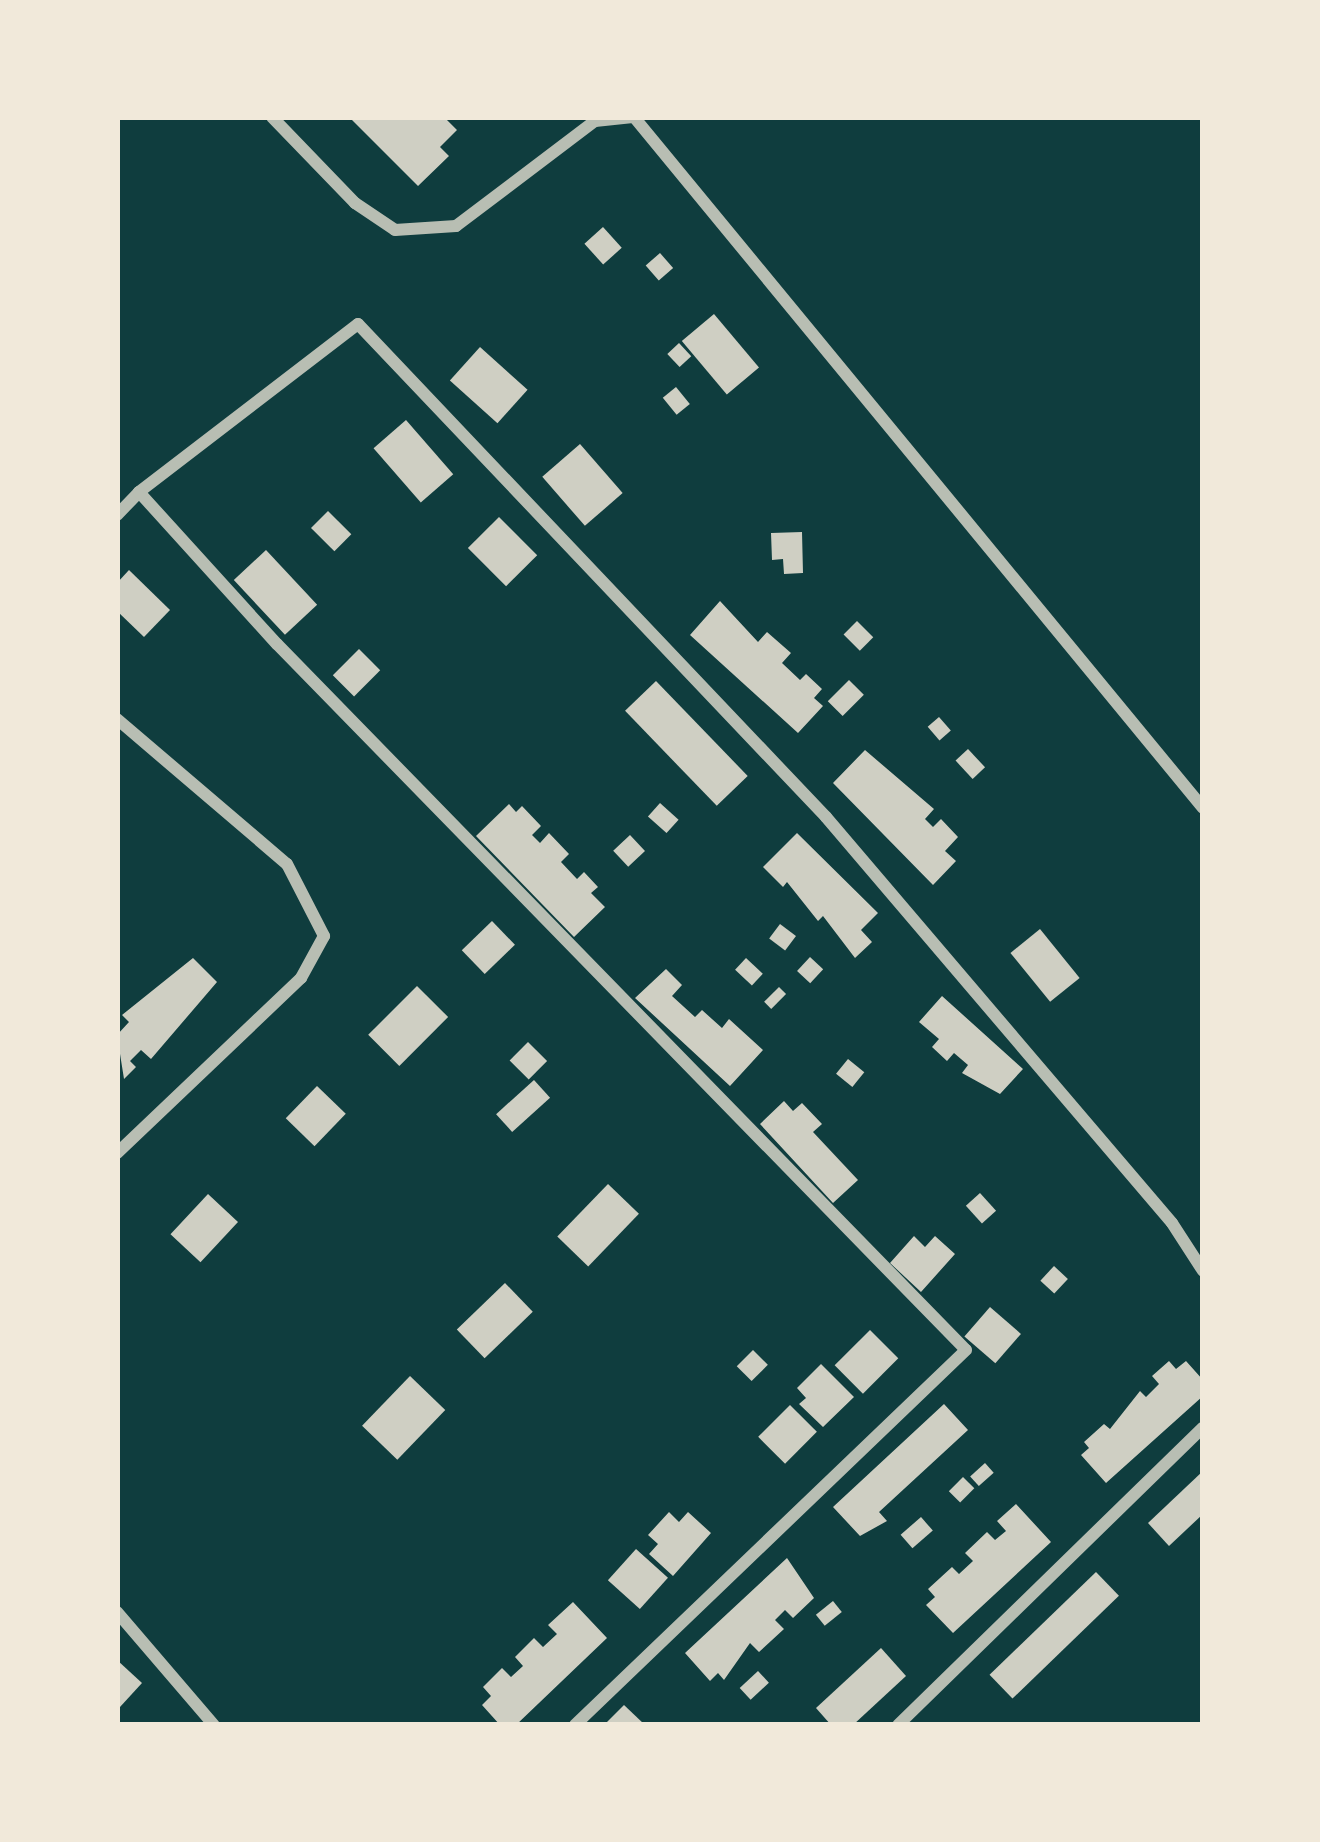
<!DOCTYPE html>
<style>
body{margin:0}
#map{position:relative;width:1320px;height:1842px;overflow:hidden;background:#0f3d3e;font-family:Roboto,sans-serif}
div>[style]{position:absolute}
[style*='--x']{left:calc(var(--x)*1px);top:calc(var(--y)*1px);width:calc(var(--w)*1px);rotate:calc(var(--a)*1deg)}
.building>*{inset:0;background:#cfcfc3;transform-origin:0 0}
.minor>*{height:12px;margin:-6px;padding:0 6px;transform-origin:6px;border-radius:6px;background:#b8beb3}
span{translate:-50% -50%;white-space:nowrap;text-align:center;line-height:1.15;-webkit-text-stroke:9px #f1e9da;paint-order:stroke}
.frame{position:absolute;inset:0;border:120px solid #f1e9da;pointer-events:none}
</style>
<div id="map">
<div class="building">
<i style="clip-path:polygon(349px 117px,444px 117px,457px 130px,440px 147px,449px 156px,418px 186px)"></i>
<i style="left:603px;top:227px;width:28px;height:25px;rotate:48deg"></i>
<i style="left:660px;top:253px;width:20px;height:19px;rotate:49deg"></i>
<i style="left:714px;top:314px;width:70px;height:42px;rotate:50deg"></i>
<i style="left:679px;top:343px;width:18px;height:16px;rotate:47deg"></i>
<i style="left:480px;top:347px;width:64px;height:45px;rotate:42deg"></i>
<i style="left:676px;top:387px;width:22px;height:17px;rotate:51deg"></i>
<i style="left:406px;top:420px;width:72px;height:43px;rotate:49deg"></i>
<i style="left:580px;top:444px;width:65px;height:50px;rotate:49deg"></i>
<i style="left:328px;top:511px;width:33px;height:24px;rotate:45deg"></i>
<i style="left:499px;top:517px;width:54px;height:44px;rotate:45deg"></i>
<i style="clip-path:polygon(802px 532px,803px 573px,784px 574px,783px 559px,772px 560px,771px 533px)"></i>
<i style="left:266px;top:550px;width:75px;height:44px;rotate:47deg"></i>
<i style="clip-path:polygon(129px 570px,170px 610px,144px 637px,117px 611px,117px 583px)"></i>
<i style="clip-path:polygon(720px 601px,758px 642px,767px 632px,791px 653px,782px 663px,800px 680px,806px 674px,822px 689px,814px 698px,823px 706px,798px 733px,690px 635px)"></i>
<i style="left:857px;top:621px;width:23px;height:19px;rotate:45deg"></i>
<i style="left:359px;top:649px;width:30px;height:37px;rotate:45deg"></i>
<i style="left:849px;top:680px;width:21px;height:30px;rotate:45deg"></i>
<i style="left:656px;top:681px;width:132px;height:43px;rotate:46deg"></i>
<i style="left:939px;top:717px;width:18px;height:15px;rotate:49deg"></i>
<i style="left:968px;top:749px;width:25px;height:17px;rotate:47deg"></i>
<i style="clip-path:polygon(865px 750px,934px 809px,925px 819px,933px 827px,941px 819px,958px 837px,945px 851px,956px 861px,933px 885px,833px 783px)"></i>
<i style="left:660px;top:803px;width:25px;height:18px;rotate:42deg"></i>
<i style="clip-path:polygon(509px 804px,516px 812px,522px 806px,541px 826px,532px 835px,540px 843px,549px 833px,569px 854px,561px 862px,577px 879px,584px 872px,598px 887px,591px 893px,605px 907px,574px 937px,476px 836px)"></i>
<i style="clip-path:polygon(797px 833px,878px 913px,861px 930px,872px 942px,855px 958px,823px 916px,818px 921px,787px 882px,783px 887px,763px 867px)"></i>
<i style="left:630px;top:835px;width:22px;height:23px;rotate:47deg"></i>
<i style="left:492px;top:921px;width:33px;height:42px;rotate:46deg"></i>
<i style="left:780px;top:924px;width:20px;height:18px;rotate:37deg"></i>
<i style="left:1040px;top:929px;width:63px;height:38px;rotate:51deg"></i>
<i style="left:810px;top:957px;width:18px;height:19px;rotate:43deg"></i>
<i style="clip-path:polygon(193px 958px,217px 982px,151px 1059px,141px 1050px,130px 1061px,136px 1067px,124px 1079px,117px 1035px,129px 1022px,122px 1015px)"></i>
<i style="left:746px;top:958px;width:23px;height:16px;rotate:43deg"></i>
<i style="clip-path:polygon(666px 969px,682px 985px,672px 996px,695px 1017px,702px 1010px,722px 1028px,729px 1019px,763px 1050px,730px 1086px,635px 998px)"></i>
<i style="left:417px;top:986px;width:44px;height:69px;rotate:45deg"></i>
<i style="left:779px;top:987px;width:10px;height:21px;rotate:45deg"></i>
<i style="clip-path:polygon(942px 996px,1023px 1069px,1000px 1094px,962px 1073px,968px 1065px,954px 1053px,947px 1061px,932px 1047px,939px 1039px,919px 1022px)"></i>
<i style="left:528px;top:1042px;width:27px;height:26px;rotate:45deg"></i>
<i style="left:848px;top:1059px;width:21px;height:19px;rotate:39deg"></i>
<i style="left:534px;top:1080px;width:24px;height:51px;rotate:48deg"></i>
<i style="left:317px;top:1086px;width:40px;height:45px;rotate:44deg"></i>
<i style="clip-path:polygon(784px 1101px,793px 1111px,802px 1103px,822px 1124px,813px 1132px,858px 1180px,833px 1203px,760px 1124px)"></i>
<i style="left:608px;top:1184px;width:43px;height:73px;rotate:44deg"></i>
<i style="left:980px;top:1193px;width:24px;height:19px;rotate:48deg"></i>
<i style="left:208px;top:1194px;width:41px;height:55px;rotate:43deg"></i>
<i style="clip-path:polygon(914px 1236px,925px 1247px,935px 1236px,955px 1254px,921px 1292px,890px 1263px)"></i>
<i style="left:1054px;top:1266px;width:19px;height:20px;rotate:43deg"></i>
<i style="left:505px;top:1283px;width:40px;height:67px;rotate:46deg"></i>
<i style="left:990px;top:1307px;width:41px;height:39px;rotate:41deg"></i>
<i style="left:870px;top:1330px;width:40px;height:50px;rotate:45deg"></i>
<i style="left:753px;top:1350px;width:21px;height:23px;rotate:45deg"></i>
<i style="clip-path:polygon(1169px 1361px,1176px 1369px,1186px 1361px,1203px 1380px,1203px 1396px,1106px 1483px,1081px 1455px,1089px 1448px,1084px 1442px,1104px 1424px,1110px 1429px,1140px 1391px,1146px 1397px,1159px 1384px,1152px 1376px)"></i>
<i style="clip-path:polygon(821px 1364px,854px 1397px,823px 1427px,799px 1404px,806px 1398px,797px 1388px)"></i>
<i style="left:410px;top:1376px;width:49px;height:69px;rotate:44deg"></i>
<i style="clip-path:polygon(944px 1404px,968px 1430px,879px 1512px,887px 1521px,860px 1536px,833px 1507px)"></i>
<i style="left:790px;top:1405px;width:38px;height:45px;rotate:45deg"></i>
<i style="left:985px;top:1463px;width:13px;height:20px;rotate:48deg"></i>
<i style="clip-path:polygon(1203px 1471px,1203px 1514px,1169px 1546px,1148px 1523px)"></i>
<i style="left:963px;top:1477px;width:16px;height:20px;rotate:45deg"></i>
<i style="clip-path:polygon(1016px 1504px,1051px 1542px,953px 1633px,926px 1605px,935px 1597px,928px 1589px,952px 1567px,959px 1574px,973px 1561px,965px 1553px,987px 1532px,995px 1540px,1006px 1531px,997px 1521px)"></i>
<i style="clip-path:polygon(669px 1512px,679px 1522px,688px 1512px,711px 1533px,673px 1576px,649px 1554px,658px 1544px,648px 1535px)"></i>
<i style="left:921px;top:1517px;width:18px;height:27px;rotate:49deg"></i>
<i style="left:636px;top:1549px;width:43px;height:42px;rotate:42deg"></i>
<i style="clip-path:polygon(787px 1558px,814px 1598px,793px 1618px,785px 1610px,775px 1620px,784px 1629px,759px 1652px,750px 1643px,724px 1680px,718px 1673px,710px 1681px,685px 1653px)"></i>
<i style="left:1096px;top:1572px;width:33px;height:148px;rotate:46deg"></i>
<i style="left:833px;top:1601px;width:14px;height:22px;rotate:51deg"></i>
<i style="clip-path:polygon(573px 1602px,607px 1638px,516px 1725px,500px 1725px,482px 1705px,491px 1696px,483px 1687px,502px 1668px,511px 1677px,523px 1666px,515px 1657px,534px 1638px,543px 1647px,557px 1634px,548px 1625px)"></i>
<i style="clip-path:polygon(881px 1648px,906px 1676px,853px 1725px,831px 1725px,816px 1708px)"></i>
<i style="clip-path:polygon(117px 1660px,142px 1683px,120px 1707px,117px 1705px)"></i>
<i style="left:758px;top:1671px;width:16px;height:25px;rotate:47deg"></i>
<i style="clip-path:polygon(624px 1705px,645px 1725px,604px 1725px)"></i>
</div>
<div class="minor">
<i style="--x:272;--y:117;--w:120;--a:46"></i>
<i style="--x:355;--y:203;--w:48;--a:34"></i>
<i style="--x:395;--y:230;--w:61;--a:-3.8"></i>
<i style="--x:456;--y:226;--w:174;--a:-37.1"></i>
<i style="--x:595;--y:121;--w:38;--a:-6"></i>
<i style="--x:634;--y:117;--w:895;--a:50.53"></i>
<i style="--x:139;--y:492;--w:276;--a:-37.5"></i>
<i style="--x:358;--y:324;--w:680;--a:46.49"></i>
<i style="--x:826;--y:817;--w:533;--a:49.56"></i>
<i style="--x:1172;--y:1223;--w:57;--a:57.1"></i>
<i style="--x:117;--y:515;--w:32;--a:-46"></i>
<i style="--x:139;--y:492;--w:205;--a:47.8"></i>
<i style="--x:277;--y:644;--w:986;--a:45.7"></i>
<i style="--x:966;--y:1350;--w:542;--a:136.2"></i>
<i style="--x:117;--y:719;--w:223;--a:40.5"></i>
<i style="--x:287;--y:864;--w:81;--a:62.8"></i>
<i style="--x:324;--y:936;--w:48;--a:118.7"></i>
<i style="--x:301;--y:978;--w:254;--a:136.4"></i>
<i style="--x:117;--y:1612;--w:149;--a:49.4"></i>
<i style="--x:898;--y:1725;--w:426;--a:-44.3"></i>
</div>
<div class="frame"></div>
</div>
